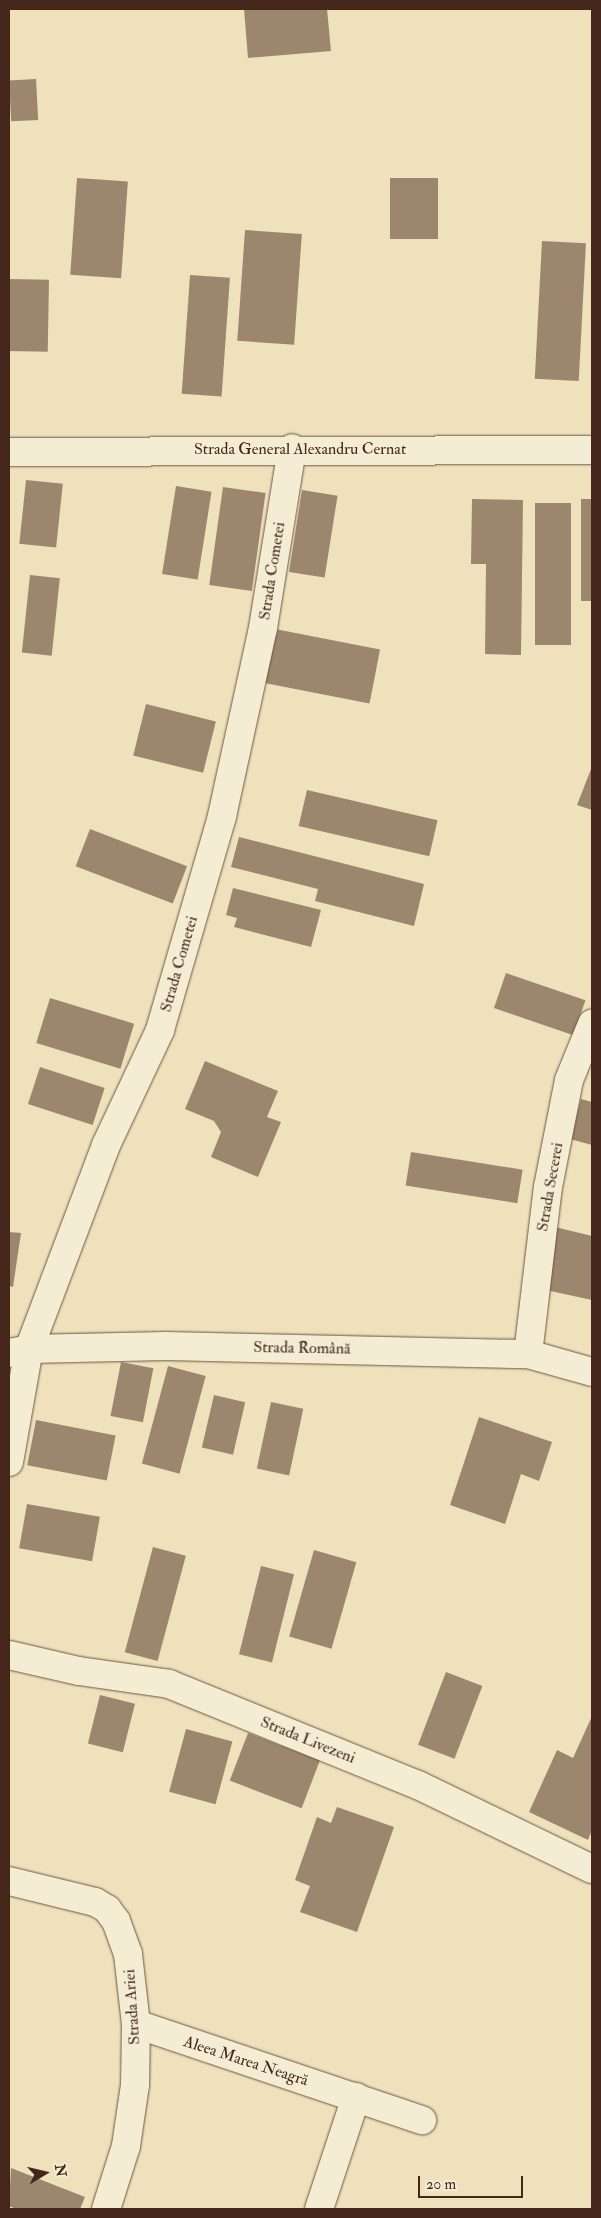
<!DOCTYPE html>
<meta charset="utf-8">
<style>
body{margin:0}
#map{position:relative;width:601px;height:2218px;overflow:hidden;background:#eee1bb;font-family:"IM FELL Double Pica",serif}
div>[style]{position:absolute}
[style*='--x']{left:calc(var(--x)*1px);top:calc(var(--y)*1px);width:calc(var(--w)*1px);rotate:calc(var(--a)*1deg)}
.building>*{inset:0;background:#9c876e;transform-origin:0 0}
.roads{filter:drop-shadow(0 0 1px #6e5542) drop-shadow(0 0 1px #6e5542)}
.minor>*{height:28px;margin:-14px;padding:0 14px;transform-origin:14px;border-radius:14px;background:#f4ecd3}
span{translate:-50% -50%;white-space:nowrap;text-align:center;line-height:1.15;-webkit-text-stroke:4.5px #f4ecd3;paint-order:stroke}
.street-label{font-size:16px;color:#44261a}
.frame{position:absolute;inset:0;border:10px solid #44261a;pointer-events:none}
.north{position:absolute;left:20px;top:2148px;width:50px;height:50px;-webkit-text-stroke:4px #f4ecd3;paint-order:stroke;rotate:81deg;font-size:14px;font-weight:700;line-height:20px;text-align:center;color:#44261a}
.north::after{content:'';display:block;margin:auto;width:18px;height:22px;background:#44261a;clip-path:polygon(50% 0,100% 100%,50% 72%,0 100%)}
.scale{position:absolute;left:418px;top:2176px;width:105px;height:22px;box-sizing:border-box;border:2px solid #44261a;border-top:0;padding-left:6px;font-size:15px;line-height:18px;white-space:nowrap;color:#44261a;-webkit-text-stroke:4px #f4ecd3;paint-order:stroke}
</style>
<div id="map">
<div class="building">
<i style="clip-path:polygon(244px 9px,327px 9px,331px 51px,248px 58px)"></i>
<i style="left:36px;top:79px;width:41px;height:27px;rotate:87deg"></i>
<i style="left:77px;top:178px;width:51px;height:97px;rotate:4deg"></i>
<i style="left:390px;top:178px;width:48px;height:61px"></i>
<i style="left:245px;top:230px;width:57px;height:111px;rotate:4deg"></i>
<i style="left:542px;top:241px;width:44px;height:138px;rotate:3deg"></i>
<i style="left:190px;top:275px;width:40px;height:119px;rotate:4deg"></i>
<i style="left:9px;top:279px;width:40px;height:72px;rotate:1deg"></i>
<i style="left:26px;top:480px;width:37px;height:64px;rotate:6deg"></i>
<i style="left:176px;top:486px;width:36px;height:89px;rotate:9deg"></i>
<i style="left:223px;top:487px;width:43px;height:99px;rotate:8deg"></i>
<i style="left:302px;top:490px;width:36px;height:83px;rotate:9deg"></i>
<i style="clip-path:polygon(472px 499px,523px 500px,521px 655px,485px 654px,486px 564px,471px 564px)"></i>
<i style="left:581px;top:499px;width:11px;height:102px"></i>
<i style="left:535px;top:503px;width:36px;height:142px"></i>
<i style="left:30px;top:575px;width:30px;height:78px;rotate:6deg"></i>
<i style="left:275px;top:629px;width:107px;height:55px;rotate:11deg"></i>
<i style="left:146px;top:704px;width:72px;height:53px;rotate:14deg"></i>
<i style="clip-path:polygon(591px 769px,592px 770px,592px 810px,577px 805px)"></i>
<i style="left:307px;top:790px;width:134px;height:37px;rotate:13deg"></i>
<i style="left:90px;top:829px;width:104px;height:40px;rotate:21deg"></i>
<i style="clip-path:polygon(239px 837px,424px 884px,414px 926px,315px 901px,318px 889px,231px 867px)"></i>
<i style="clip-path:polygon(233px 888px,321px 910px,311px 947px,234px 927px,237px 918px,226px 915px)"></i>
<i style="left:506px;top:973px;width:84px;height:37px;rotate:19deg"></i>
<i style="left:50px;top:998px;width:88px;height:47px;rotate:17deg"></i>
<i style="clip-path:polygon(205px 1061px,278px 1091px,267px 1117px,281px 1122px,258px 1177px,211px 1157px,221px 1132px,214px 1121px,185px 1109px)"></i>
<i style="left:40px;top:1067px;width:68px;height:39px;rotate:18deg"></i>
<i style="clip-path:polygon(581px 1099px,592px 1102px,592px 1145px,570px 1139px)"></i>
<i style="left:411px;top:1152px;width:113px;height:34px;rotate:9deg"></i>
<i style="clip-path:polygon(555px 1227px,592px 1236px,592px 1300px,541px 1289px)"></i>
<i style="clip-path:polygon(9px 1232px,21px 1233px,13px 1287px,9px 1286px)"></i>
<i style="left:121px;top:1362px;width:33px;height:55px;rotate:11deg"></i>
<i style="left:168px;top:1366px;width:39px;height:101px;rotate:15deg"></i>
<i style="left:214px;top:1395px;width:32px;height:54px;rotate:13deg"></i>
<i style="left:271px;top:1402px;width:33px;height:68px;rotate:12deg"></i>
<i style="clip-path:polygon(479px 1417px,552px 1442px,539px 1481px,521px 1474px,505px 1524px,450px 1505px)"></i>
<i style="left:36px;top:1420px;width:81px;height:46px;rotate:11deg"></i>
<i style="left:27px;top:1504px;width:74px;height:45px;rotate:10deg"></i>
<i style="left:153px;top:1547px;width:34px;height:109px;rotate:15deg"></i>
<i style="left:314px;top:1550px;width:44px;height:90px;rotate:16deg"></i>
<i style="left:261px;top:1566px;width:34px;height:91px;rotate:14deg"></i>
<i style="left:446px;top:1672px;width:39px;height:78px;rotate:21deg"></i>
<i style="left:100px;top:1695px;width:36px;height:50px;rotate:14deg"></i>
<i style="clip-path:polygon(592px 1716px,592px 1830px,588px 1840px,529px 1812px,557px 1750px,573px 1758px)"></i>
<i style="left:186px;top:1729px;width:48px;height:65px;rotate:15deg"></i>
<i style="left:248px;top:1733px;width:77px;height:51px;rotate:21deg"></i>
<i style="clip-path:polygon(337px 1807px,394px 1827px,357px 1932px,300px 1912px,310px 1886px,295px 1880px,317px 1817px,331px 1823px)"></i>
<i style="clip-path:polygon(11px 2168px,85px 2197px,80px 2209px,16px 2209px,9px 2206px)"></i>
</div>
<div class="roads">
<div class="minor">
<i style="--x:9;--y:452;--w:583;--a:-0.2"></i>
<i style="--x:9;--y:1353;--w:20;--a:-11"></i>
<i style="--x:29;--y:1349;--w:137;--a:-1.3"></i>
<i style="--x:166;--y:1346;--w:362;--a:1.3"></i>
<i style="--x:528;--y:1354;--w:66;--a:15.7"></i>
<i style="--x:528;--y:1354;--w:168;--a:-83.2"></i>
<i style="--x:548;--y:1187;--w:109;--a:-78.9"></i>
<i style="--x:569;--y:1080;--w:61;--a:-67.7"></i>
<i style="--x:9;--y:1462;--w:115;--a:-80"></i>
<i style="--x:29;--y:1349;--w:218;--a:-69.3"></i>
<i style="--x:106;--y:1145;--w:127;--a:-64.8"></i>
<i style="--x:160;--y:1030;--w:223;--a:-73.8"></i>
<i style="--x:222;--y:816;--w:192;--a:-77.7"></i>
<i style="--x:263;--y:628;--w:182;--a:-80.8"></i>
<i style="--x:9;--y:1655;--w:72;--a:12.9"></i>
<i style="--x:79;--y:1671;--w:91;--a:8.2"></i>
<i style="--x:169;--y:1684;--w:269;--a:22.1"></i>
<i style="--x:418;--y:1785;--w:193;--a:25.8"></i>
<i style="--x:9;--y:1881;--w:89;--a:13.7"></i>
<i style="--x:95;--y:1902;--w:14;--a:30"></i>
<i style="--x:107;--y:1909;--w:15;--a:53"></i>
<i style="--x:116;--y:1921;--w:35;--a:70"></i>
<i style="--x:128;--y:1954;--w:70;--a:83.5"></i>
<i style="--x:136;--y:2024;--w:61;--a:90.9"></i>
<i style="--x:135;--y:2085;--w:62;--a:98.4"></i>
<i style="--x:126;--y:2146;--w:66;--a:107.6"></i>
<i style="--x:136;--y:2024;--w:302;--a:18.6"></i>
<i style="--x:319;--y:2209;--w:118;--a:-71.7"></i>
</div>
</div>
<div class="street-label">
<span style="left:300px;top:449px">Strada General Alexandru Cernat</span>
<span style="left:272px;top:571px;rotate:-81deg">Strada Cometei</span>
<span style="left:179px;top:964px;rotate:-74deg">Strada Cometei</span>
<span style="left:550px;top:1187px;rotate:-80deg">Strada Secerei</span>
<span style="left:302px;top:1348px;rotate:1deg">Strada Română</span>
<span style="left:308px;top:1740px;rotate:22deg">Strada Livezeni</span>
<span style="left:132px;top:2007px;rotate:-94deg">Strada Ariei</span>
<span style="left:246px;top:2061px;rotate:18deg">Aleea Marea Neagră</span>
</div>
<div class="frame"></div>
<div class="north">N</div>
<div class="scale">20 m</div>
</div>
